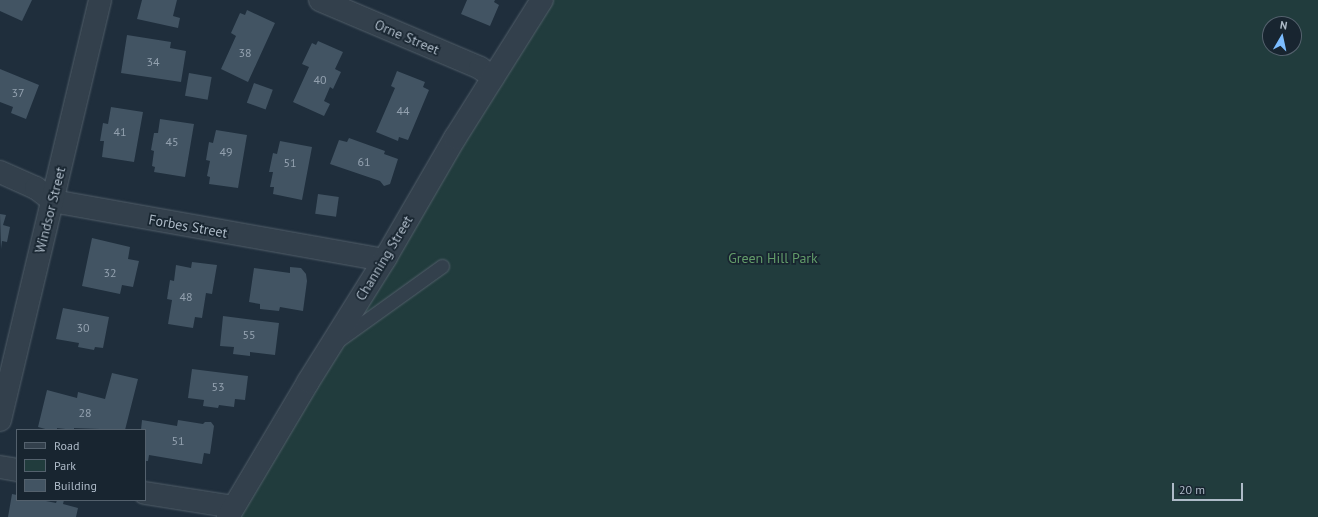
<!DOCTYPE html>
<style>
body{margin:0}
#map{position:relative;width:1318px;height:517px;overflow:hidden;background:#1f2e3c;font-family:"PT Sans",sans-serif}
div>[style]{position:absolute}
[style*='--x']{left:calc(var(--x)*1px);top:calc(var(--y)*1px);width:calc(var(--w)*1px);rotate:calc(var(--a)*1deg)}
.green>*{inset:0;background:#213c3d}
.building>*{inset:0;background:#425463;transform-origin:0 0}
.roads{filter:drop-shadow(0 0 1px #515e69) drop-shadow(0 0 1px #515e69)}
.lane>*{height:13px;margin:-6.5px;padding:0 6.5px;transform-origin:6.5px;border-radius:6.5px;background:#33404c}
.street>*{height:22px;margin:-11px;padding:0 11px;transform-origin:11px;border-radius:11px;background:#33404c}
span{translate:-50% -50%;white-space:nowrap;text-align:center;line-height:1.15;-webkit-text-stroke:3.5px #182530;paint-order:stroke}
.number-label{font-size:12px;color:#93a1af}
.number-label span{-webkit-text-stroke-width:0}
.street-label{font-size:14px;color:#aebbc8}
.park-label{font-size:14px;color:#629b69}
.legend{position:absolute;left:16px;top:429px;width:130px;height:72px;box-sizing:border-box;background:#182530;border:1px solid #54616d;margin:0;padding:5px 7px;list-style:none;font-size:12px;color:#aebbc8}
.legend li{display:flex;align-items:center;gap:8px;height:20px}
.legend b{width:20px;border:1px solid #54616d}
.north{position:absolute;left:1262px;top:16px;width:40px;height:40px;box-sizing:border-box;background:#182530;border:1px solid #54616d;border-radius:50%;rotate:9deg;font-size:11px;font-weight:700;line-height:16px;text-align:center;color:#aebbc8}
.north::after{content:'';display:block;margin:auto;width:14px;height:18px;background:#7cbdff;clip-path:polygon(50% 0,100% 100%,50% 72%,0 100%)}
.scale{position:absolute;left:1172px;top:483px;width:71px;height:18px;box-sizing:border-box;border:2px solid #aebbc8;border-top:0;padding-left:5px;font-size:12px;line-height:14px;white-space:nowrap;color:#aebbc8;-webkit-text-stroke:3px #182530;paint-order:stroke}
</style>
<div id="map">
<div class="green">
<i style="clip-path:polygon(evenodd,542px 0,1318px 0,1318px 517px,228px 517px,542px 0,1270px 24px,1294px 24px,1294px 48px,1270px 48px,1270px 24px)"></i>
</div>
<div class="building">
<i style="clip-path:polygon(0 0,32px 0,22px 21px,0 11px)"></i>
<i style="clip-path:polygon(142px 0,177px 0,173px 16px,180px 18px,178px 28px,137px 19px)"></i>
<i style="clip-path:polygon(467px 0,495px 0,494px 2px,499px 5px,490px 26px,461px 14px)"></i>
<i style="clip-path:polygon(247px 10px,275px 23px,248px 82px,221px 69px,236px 36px,231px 33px,240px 13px,245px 15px)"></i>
<i style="clip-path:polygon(127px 35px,171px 42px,170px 48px,186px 51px,181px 82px,121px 73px)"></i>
<i style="clip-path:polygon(318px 41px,343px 52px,335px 69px,341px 72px,333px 89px,330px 87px,324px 101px,330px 104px,324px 116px,293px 102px,309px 67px,302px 64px,312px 43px,316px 45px)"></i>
<i style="clip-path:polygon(0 69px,39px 85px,26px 119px,11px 113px,13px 107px,0 102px)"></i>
<i style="clip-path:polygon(397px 71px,425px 82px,423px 87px,429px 90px,408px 140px,399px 137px,398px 141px,376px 132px,395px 88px,391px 86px)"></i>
<i style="left:189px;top:73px;width:23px;height:23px;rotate:10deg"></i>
<i style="left:254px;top:83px;width:20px;height:21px;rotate:20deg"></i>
<i style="clip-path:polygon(111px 107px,143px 112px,134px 162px,102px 157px,104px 141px,100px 141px,103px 123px,108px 124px)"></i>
<i style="clip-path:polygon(160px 119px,194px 124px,185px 177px,154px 172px,155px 167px,152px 166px,154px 151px,151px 150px,154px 133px,158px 133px)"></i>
<i style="clip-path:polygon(216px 130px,247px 135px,238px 188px,209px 184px,210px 177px,207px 176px,210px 161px,206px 160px,209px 142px,213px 143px)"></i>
<i style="clip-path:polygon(349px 138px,385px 151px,384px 154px,398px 159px,390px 184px,384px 186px,380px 181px,330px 164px,339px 140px,347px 142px)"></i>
<i style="clip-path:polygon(280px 141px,312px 147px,302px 200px,273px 194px,274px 187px,270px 187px,273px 172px,269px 172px,273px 153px,277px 154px)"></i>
<i style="left:318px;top:194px;width:21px;height:20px;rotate:8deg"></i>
<i style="clip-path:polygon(0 214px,6px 215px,3px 225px,10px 227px,7px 242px,2px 241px,1px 249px)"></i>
<i style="clip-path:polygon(92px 238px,130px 247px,128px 259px,139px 261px,133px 287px,122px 285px,120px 294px,82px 286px)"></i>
<i style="clip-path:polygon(192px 262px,217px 265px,212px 294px,206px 293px,202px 318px,195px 317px,193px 328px,168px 324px,172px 300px,167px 299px,170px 280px,174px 281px,176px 265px,191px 268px)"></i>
<i style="clip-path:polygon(290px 267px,301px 268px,306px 274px,307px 281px,303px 311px,280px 307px,279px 311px,260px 309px,260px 304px,249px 302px,254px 268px,290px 273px)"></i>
<i style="clip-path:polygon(63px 308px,109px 317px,103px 348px,95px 347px,94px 350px,78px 347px,79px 343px,56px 339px)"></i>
<i style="clip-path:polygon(223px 316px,279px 323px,275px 355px,250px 352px,250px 356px,233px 354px,234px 347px,220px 346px)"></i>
<i style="clip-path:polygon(192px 369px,248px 376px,245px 400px,235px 399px,234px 407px,219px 405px,218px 408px,203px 406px,204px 400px,188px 398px)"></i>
<i style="clip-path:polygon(112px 373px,138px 379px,125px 430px,74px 428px,74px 430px,57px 428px,57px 430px,49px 430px,38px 427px,47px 390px,77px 398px,78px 392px,105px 399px)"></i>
<i style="clip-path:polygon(142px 420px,177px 426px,178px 420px,203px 424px,205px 422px,211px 422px,214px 426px,210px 454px,204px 453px,202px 464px,149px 455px,148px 461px,145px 461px,145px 430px,141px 430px)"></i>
<i style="clip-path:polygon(12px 494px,17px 495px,17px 500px,41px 500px,56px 503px,57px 500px,64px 500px,63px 504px,78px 508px,76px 517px,8px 517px)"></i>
</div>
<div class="roads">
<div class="lane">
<i style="--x:339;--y:340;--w:127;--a:-35.7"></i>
</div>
<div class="street">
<i style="--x:320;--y:0;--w:174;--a:23"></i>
<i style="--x:480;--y:68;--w:16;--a:35"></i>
<i style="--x:0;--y:172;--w:39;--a:24"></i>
<i style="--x:36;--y:188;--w:21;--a:37"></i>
<i style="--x:53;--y:201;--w:336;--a:10.1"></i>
<i style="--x:0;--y:420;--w:432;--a:-76.6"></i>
<i style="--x:0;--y:467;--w:17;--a:10"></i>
<i style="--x:145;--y:493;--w:89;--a:9"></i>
<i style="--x:228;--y:517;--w:157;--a:-59.3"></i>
<i style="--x:308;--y:382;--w:147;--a:-58"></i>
<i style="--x:386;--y:257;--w:138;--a:-59.9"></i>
<i style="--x:455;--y:138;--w:163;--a:-57.8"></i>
</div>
</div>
<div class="number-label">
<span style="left:245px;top:53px">38</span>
<span style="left:153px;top:62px">34</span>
<span style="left:320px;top:80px">40</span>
<span style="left:18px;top:93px">37</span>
<span style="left:403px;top:111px">44</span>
<span style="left:120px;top:132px">41</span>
<span style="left:172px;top:142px">45</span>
<span style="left:226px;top:152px">49</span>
<span style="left:364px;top:162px">61</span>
<span style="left:290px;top:163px">51</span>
<span style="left:110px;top:273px">32</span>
<span style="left:186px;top:297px">48</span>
<span style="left:83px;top:328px">30</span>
<span style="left:249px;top:335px">55</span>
<span style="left:218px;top:387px">53</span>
<span style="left:85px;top:413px">28</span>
<span style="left:178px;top:441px">51</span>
</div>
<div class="street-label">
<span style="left:407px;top:37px;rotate:23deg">Orne Street</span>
<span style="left:50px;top:210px;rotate:-76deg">Windsor Street</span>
<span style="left:188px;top:226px;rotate:10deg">Forbes Street</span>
<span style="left:384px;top:258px;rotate:-59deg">Channing Street</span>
</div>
<div class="park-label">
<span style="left:773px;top:258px">Green Hill Park</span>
</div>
<ul class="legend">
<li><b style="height:5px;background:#33404c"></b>Road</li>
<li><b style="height:11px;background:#213c3d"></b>Park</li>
<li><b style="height:11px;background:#425463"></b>Building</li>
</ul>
<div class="north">N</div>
<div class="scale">20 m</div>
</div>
